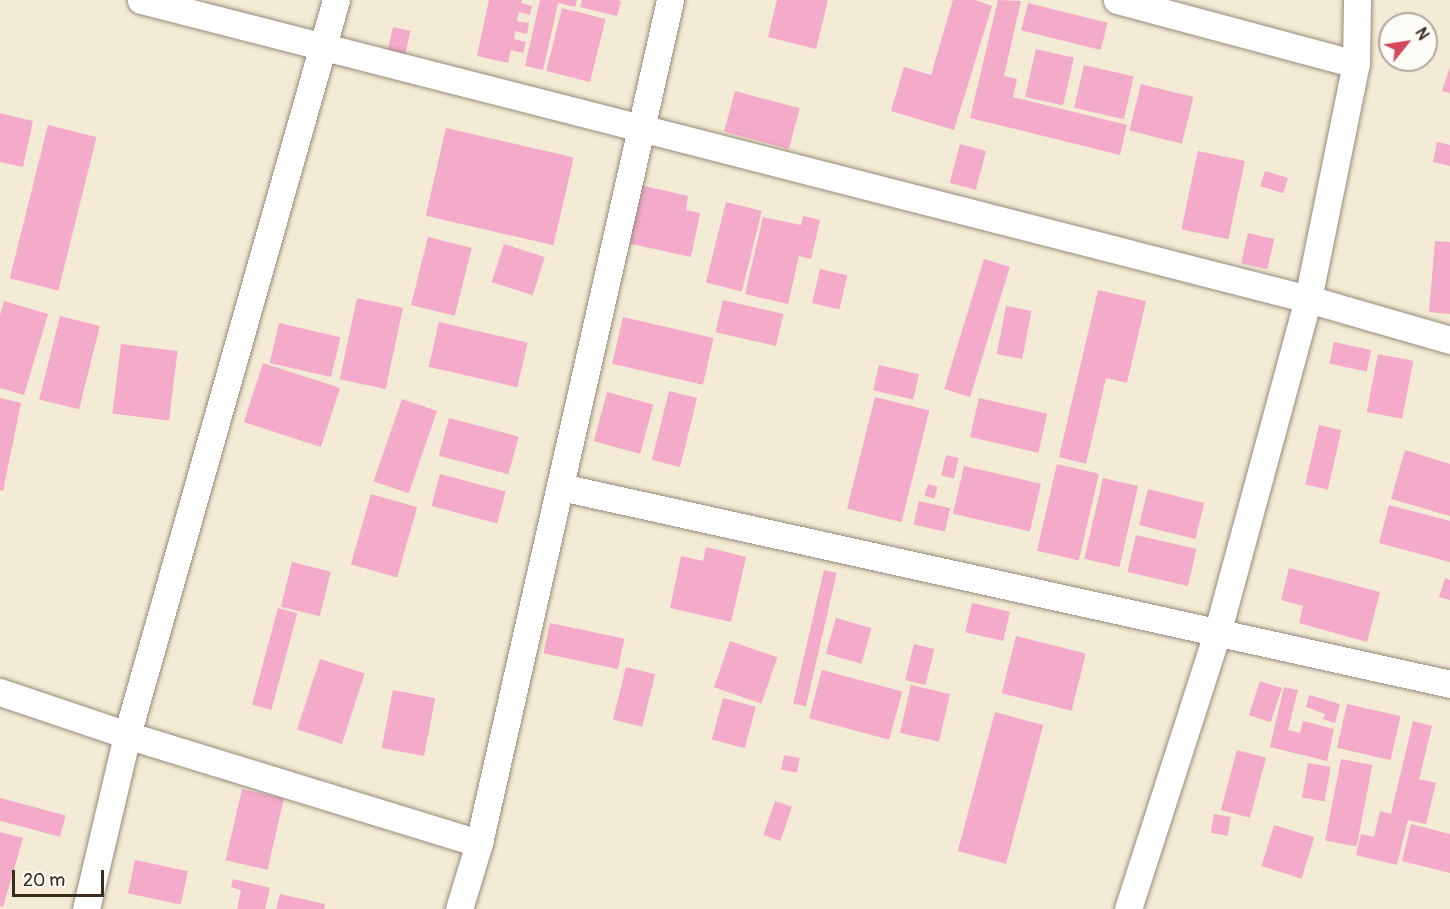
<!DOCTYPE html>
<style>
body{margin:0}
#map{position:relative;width:1450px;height:909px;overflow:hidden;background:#f3ebd5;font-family:Pangolin,sans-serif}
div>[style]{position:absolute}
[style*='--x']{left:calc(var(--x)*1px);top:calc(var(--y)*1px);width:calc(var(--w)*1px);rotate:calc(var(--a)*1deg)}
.building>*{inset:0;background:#f4aac9;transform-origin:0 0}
.roads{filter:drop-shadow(0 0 2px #978a7a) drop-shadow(0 0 2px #978a7a)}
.street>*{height:27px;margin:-13.5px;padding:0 13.5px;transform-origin:13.5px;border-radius:13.5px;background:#fff}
span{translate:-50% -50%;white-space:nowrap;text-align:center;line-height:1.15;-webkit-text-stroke:6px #fdfcf7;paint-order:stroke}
.north{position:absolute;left:1378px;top:12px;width:60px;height:60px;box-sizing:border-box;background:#fdfcf7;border:2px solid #afa8a0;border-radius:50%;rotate:60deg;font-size:16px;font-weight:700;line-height:24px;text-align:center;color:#3b2a1e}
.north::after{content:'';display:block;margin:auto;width:21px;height:27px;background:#d1495b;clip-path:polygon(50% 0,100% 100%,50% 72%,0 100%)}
.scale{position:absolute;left:12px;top:870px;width:92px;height:27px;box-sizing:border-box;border:3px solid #3b2a1e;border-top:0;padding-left:8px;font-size:18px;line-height:21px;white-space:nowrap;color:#3b2a1e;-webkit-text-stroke:4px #fdfcf7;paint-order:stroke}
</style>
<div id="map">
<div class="building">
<i style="clip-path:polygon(489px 0,522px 0,521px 3px,532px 6px,530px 15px,519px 12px,517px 21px,529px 23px,527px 34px,515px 31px,514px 39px,526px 42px,523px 53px,511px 50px,508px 63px,477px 56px)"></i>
<i style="clip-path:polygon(540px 0,577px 0,575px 7px,558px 3px,543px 70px,525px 66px)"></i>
<i style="clip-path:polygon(582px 0,617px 0,621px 1px,617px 16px,580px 7px)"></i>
<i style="clip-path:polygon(777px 0,828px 0,816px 49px,768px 37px)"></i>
<i style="clip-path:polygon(953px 0,975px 0,992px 6px,954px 130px,891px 111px,904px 67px,931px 75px)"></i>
<i style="clip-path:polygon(998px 0,1021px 1px,1004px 76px,1017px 79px,1013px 97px,1127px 125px,1120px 155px,970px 118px)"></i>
<i style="left:1028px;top:3px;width:82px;height:28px;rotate:14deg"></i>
<i style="left:562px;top:8px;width:45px;height:65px;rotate:14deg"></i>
<i style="left:393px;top:27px;width:18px;height:24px;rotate:13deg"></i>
<i style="left:1036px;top:49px;width:39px;height:49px;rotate:13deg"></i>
<i style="left:1084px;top:65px;width:51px;height:44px;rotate:13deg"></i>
<i style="clip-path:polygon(1450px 67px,1450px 93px,1442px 91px)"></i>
<i style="left:1141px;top:84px;width:54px;height:48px;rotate:14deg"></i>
<i style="left:735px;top:91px;width:67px;height:42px;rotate:15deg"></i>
<i style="clip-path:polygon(0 113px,33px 121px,23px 167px,0 162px)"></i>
<i style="left:48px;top:125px;width:50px;height:158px;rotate:14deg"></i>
<i style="left:446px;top:128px;width:131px;height:90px;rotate:13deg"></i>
<i style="clip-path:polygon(1437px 142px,1450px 145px,1450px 166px,1433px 162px)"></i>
<i style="left:960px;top:144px;width:27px;height:40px;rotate:15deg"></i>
<i style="left:1198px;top:151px;width:48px;height:80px;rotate:12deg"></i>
<i style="left:1265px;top:171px;width:24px;height:16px;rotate:17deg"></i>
<i style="clip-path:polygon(636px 184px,688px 196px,686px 210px,700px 213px,691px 257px,623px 242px)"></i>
<i style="left:726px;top:202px;width:37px;height:83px;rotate:14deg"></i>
<i style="clip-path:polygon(803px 216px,820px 220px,811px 259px,799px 256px,788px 304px,745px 294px,763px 217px,801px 225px)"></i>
<i style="left:1248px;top:233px;width:27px;height:31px;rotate:13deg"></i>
<i style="left:428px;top:237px;width:45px;height:70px;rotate:14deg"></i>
<i style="clip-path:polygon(1435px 241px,1450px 242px,1450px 314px,1429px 312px)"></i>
<i style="left:504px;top:244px;width:43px;height:40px;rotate:18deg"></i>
<i style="left:984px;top:259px;width:27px;height:136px;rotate:17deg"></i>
<i style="left:820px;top:269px;width:28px;height:35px;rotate:13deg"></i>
<i style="clip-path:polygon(1098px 290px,1146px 301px,1127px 383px,1106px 378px,1086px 464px,1059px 457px)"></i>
<i style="left:357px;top:298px;width:47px;height:83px;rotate:12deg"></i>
<i style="left:723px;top:300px;width:62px;height:33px;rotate:13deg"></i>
<i style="clip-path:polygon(4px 301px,48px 314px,24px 395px,0 388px,0 315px)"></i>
<i style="left:1006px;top:306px;width:26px;height:49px;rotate:11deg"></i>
<i style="left:60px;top:316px;width:41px;height:86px;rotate:14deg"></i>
<i style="left:623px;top:317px;width:93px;height:48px;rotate:13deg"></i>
<i style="left:439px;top:322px;width:91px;height:46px;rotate:13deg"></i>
<i style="left:279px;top:323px;width:63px;height:41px;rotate:13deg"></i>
<i style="left:1334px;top:342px;width:38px;height:22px;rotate:12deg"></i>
<i style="left:121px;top:344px;width:57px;height:70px;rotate:7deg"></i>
<i style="left:1378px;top:354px;width:36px;height:59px;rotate:11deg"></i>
<i style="left:263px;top:363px;width:81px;height:62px;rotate:18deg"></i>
<i style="left:879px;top:365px;width:41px;height:26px;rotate:13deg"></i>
<i style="left:669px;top:391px;width:29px;height:71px;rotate:14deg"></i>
<i style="left:607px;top:392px;width:48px;height:51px;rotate:15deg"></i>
<i style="left:875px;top:397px;width:56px;height:115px;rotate:14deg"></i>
<i style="clip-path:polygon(0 398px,21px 403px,3px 491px,0 490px)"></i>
<i style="left:979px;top:398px;width:70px;height:40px;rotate:13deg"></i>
<i style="left:402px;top:399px;width:37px;height:87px;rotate:19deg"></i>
<i style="left:449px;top:418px;width:72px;height:39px;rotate:15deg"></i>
<i style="left:1319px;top:425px;width:23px;height:61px;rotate:13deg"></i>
<i style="clip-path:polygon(1405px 450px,1450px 464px,1450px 516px,1391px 499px)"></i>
<i style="left:946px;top:455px;width:13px;height:21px;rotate:13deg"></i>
<i style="left:1057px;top:464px;width:43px;height:89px;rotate:13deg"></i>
<i style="left:964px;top:466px;width:79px;height:49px;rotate:13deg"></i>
<i style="left:440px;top:474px;width:68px;height:33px;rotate:15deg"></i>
<i style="left:1103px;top:478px;width:36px;height:83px;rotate:13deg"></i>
<i style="left:928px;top:484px;width:10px;height:12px;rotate:17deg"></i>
<i style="left:1148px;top:489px;width:58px;height:37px;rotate:14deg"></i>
<i style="left:371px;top:494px;width:48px;height:73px;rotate:16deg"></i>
<i style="left:919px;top:501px;width:32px;height:24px;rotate:13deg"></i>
<i style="clip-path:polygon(1389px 505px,1450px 521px,1450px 562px,1379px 543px)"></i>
<i style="left:1136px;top:535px;width:62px;height:38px;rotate:13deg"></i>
<i style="clip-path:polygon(706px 547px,746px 557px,731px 622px,670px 608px,681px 556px,703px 561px)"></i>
<i style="left:292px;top:562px;width:40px;height:46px;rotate:14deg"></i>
<i style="clip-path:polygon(1289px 568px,1380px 592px,1367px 642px,1299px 623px,1303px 606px,1281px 600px)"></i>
<i style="left:824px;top:570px;width:13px;height:137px;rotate:13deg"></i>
<i style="clip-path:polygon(1445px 578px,1450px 580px,1450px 600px,1439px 597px)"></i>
<i style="left:972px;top:603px;width:39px;height:30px;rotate:13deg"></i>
<i style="left:278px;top:608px;width:20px;height:100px;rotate:15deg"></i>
<i style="left:836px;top:618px;width:37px;height:37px;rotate:16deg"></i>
<i style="left:550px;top:623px;width:76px;height:31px;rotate:12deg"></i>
<i style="left:1016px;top:636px;width:72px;height:59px;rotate:14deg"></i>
<i style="left:730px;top:641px;width:50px;height:49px;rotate:19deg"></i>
<i style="left:914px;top:644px;width:21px;height:37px;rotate:14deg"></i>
<i style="left:320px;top:659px;width:47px;height:74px;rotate:18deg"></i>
<i style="left:626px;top:667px;width:30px;height:54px;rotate:14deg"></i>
<i style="left:822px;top:670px;width:83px;height:50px;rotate:15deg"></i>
<i style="left:1260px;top:681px;width:23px;height:36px;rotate:18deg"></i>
<i style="left:911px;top:685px;width:40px;height:49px;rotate:13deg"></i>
<i style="clip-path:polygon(1284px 687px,1298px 690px,1288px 730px,1300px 733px,1303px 721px,1334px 729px,1327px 761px,1270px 747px)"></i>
<i style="left:393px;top:690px;width:43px;height:59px;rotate:11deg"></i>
<i style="clip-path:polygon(1309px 695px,1340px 704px,1335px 723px,1323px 719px,1325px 714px,1306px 707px)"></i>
<i style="left:723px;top:698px;width:34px;height:43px;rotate:15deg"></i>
<i style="left:1347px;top:704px;width:55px;height:45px;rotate:13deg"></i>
<i style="left:995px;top:712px;width:50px;height:144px;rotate:15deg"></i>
<i style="clip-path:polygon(1413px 721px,1432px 726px,1419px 779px,1436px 783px,1426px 824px,1408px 820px,1397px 865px,1356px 855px,1361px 834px,1374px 837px,1380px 811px,1391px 814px)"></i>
<i style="left:1237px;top:750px;width:30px;height:62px;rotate:15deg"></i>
<i style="left:784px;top:755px;width:16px;height:15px;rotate:11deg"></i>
<i style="left:1341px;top:759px;width:32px;height:83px;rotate:11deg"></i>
<i style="left:1308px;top:763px;width:23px;height:35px;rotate:10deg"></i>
<i style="left:242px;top:789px;width:43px;height:73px;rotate:13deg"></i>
<i style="left:0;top:798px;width:68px;height:22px;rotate:15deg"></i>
<i style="left:775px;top:801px;width:18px;height:36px;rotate:19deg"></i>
<i style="left:1214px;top:814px;width:17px;height:19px;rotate:10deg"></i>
<i style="clip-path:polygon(1411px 824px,1450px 834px,1450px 873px,1402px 861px)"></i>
<i style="left:1274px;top:825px;width:42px;height:43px;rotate:17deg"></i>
<i style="clip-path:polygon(0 832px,23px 838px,3px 907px,0 906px)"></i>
<i style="left:135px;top:860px;width:54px;height:34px;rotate:12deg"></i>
<i style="clip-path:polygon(233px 879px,270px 888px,265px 909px,237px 909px,241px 890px,231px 887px)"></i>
<i style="clip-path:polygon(280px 894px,325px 904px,324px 909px,276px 909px)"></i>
</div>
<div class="roads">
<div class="street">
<i style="--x:141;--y:0;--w:1205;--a:14.37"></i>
<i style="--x:1308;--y:299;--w:148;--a:16.1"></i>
<i style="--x:1117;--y:0;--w:247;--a:15"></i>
<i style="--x:561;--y:487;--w:911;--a:12.49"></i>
<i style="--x:0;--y:692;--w:134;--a:18.7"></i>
<i style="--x:127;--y:735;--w:368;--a:17.1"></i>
<i style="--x:86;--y:909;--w:179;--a:-76.7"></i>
<i style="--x:127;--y:735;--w:764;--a:-74.13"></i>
<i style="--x:459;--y:909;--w:69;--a:-73.1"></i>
<i style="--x:479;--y:843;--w:864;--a:-77.23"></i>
<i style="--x:1128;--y:909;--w:293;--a:-72.1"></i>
<i style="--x:1218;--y:630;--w:343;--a:-74.8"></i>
<i style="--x:1308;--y:299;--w:240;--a:-78.5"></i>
<i style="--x:1356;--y:64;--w:64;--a:-89.1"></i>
</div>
</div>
<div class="north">N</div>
<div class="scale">20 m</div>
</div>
